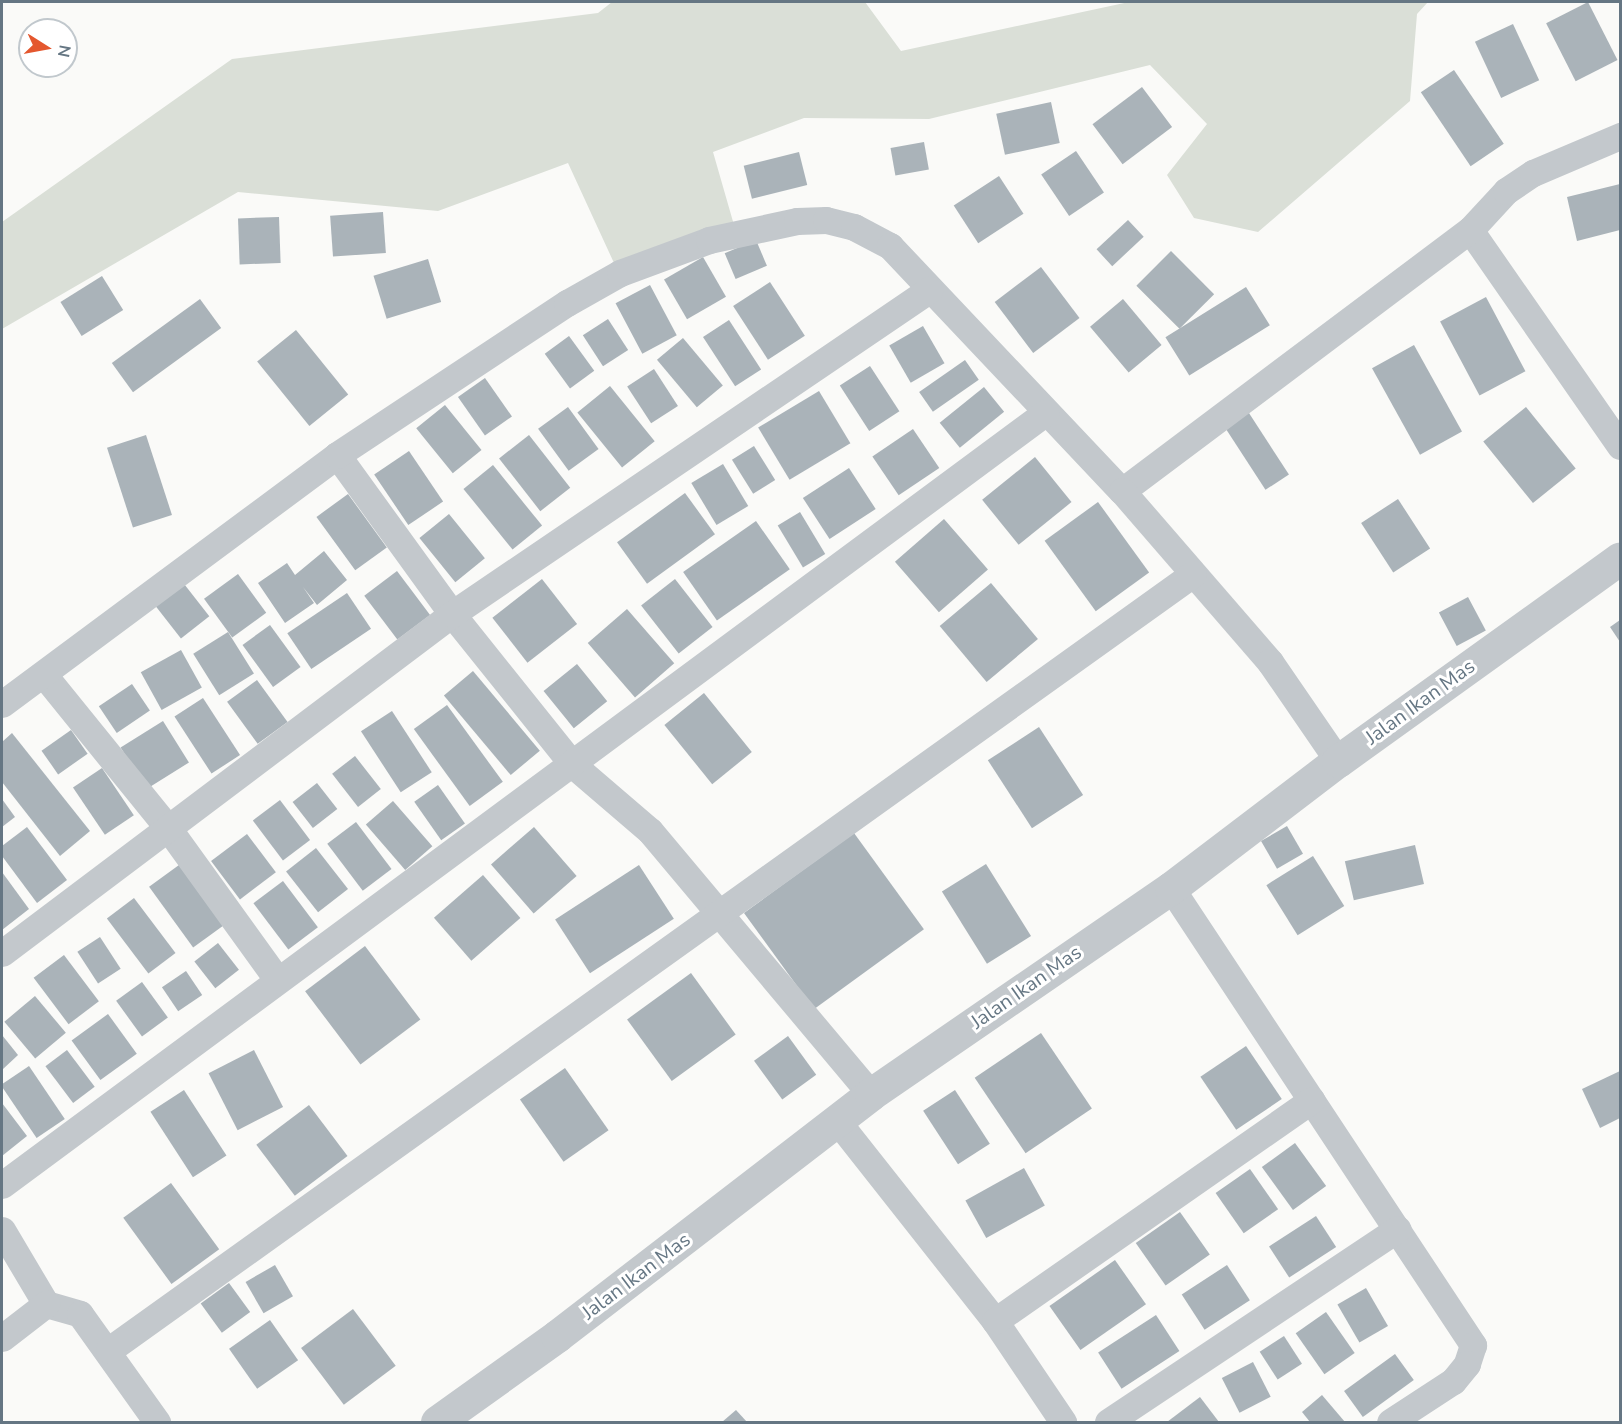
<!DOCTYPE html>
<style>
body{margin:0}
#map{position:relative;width:1622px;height:1424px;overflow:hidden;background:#fafaf8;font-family:"Nunito Sans",sans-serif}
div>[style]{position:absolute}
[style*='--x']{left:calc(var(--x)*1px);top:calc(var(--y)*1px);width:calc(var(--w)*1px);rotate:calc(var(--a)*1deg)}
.green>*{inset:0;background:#dadfd7}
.building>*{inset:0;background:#aab3b9;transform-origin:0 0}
.minor>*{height:27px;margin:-13.5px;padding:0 13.5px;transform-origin:13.5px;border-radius:13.5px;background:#c3c8cc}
.tertiary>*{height:33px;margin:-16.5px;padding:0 16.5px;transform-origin:16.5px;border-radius:16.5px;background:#c3c8cc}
span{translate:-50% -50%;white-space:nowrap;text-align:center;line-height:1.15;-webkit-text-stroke:6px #fff;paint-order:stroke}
.street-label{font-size:20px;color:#657683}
.frame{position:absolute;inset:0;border:3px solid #657683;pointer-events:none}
.north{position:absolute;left:18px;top:18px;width:60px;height:60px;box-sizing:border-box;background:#fff;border:2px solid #c1c8cd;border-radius:50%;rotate:101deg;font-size:16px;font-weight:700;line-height:24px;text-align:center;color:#657683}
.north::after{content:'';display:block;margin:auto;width:21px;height:27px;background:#e4572e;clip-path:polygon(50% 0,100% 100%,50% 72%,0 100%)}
</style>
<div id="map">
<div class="green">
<i style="clip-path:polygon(612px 2px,865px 2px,901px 51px,1129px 2px,1428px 2px,1417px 14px,1410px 101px,1258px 232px,1194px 218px,1167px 175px,1207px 124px,1150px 65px,929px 119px,804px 118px,713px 152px,734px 225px,614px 263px,568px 163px,438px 211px,238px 192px,2px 329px,2px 222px,232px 59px,598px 13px)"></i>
</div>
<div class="building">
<i style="left:1588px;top:2px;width:65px;height:47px;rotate:63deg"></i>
<i style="left:1513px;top:24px;width:62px;height:42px;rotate:65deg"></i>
<i style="left:1454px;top:70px;width:89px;height:40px;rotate:56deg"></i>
<i style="left:1142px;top:87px;width:50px;height:62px;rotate:53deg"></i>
<i style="left:1051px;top:102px;width:42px;height:56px;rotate:78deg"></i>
<i style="left:924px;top:142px;width:28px;height:34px;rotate:80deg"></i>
<i style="left:1076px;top:151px;width:50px;height:42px;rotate:56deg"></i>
<i style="left:799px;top:152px;width:34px;height:57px;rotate:76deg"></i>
<i style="left:999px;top:176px;width:45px;height:54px;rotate:57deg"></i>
<i style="clip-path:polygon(1620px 184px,1620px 230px,1577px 241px,1567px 197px)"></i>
<i style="left:383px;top:212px;width:41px;height:53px;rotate:86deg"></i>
<i style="left:279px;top:217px;width:46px;height:41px;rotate:88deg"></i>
<i style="left:1128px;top:220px;width:23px;height:43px;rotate:47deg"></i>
<i style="left:756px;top:240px;width:28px;height:34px;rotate:67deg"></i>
<i style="left:1171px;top:251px;width:61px;height:49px;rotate:45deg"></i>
<i style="left:703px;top:257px;width:46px;height:45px;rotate:60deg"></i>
<i style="left:428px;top:259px;width:45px;height:57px;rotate:73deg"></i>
<i style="left:1041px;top:267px;width:64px;height:58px;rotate:53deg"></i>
<i style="left:102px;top:276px;width:40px;height:49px;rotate:58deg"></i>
<i style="left:770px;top:282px;width:64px;height:44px;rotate:57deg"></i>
<i style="left:650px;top:285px;width:57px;height:39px;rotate:62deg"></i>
<i style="left:1246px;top:287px;width:45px;height:95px;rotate:58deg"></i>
<i style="left:1486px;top:297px;width:84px;height:52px;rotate:62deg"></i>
<i style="left:200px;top:299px;width:36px;height:109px;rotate:54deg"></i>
<i style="left:1123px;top:299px;width:60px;height:43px;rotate:50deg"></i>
<i style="left:608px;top:319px;width:37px;height:30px;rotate:57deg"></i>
<i style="left:729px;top:320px;width:59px;height:31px;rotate:57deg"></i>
<i style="left:923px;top:326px;width:43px;height:39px;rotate:60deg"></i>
<i style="left:296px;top:330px;width:83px;height:50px;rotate:51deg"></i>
<i style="left:569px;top:336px;width:43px;height:30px;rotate:54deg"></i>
<i style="left:683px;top:338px;width:62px;height:34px;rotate:50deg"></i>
<i style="left:1414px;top:345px;width:99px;height:48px;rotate:61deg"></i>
<i style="left:965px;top:360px;width:24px;height:56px;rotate:55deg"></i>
<i style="left:870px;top:366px;width:54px;height:36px;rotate:57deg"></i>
<i style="left:654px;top:369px;width:44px;height:32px;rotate:57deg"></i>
<i style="left:485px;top:378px;width:47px;height:33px;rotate:55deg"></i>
<i style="left:610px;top:386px;width:71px;height:42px;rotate:51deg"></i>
<i style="left:984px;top:387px;width:32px;height:57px;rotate:51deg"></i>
<i style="left:819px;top:391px;width:61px;height:71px;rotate:59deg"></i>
<i style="left:445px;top:405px;width:58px;height:37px;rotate:51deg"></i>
<i style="left:568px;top:407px;width:52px;height:37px;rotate:54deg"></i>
<i style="left:1526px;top:407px;width:79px;height:55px;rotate:51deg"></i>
<i style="left:1247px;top:410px;width:77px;height:28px;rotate:57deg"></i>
<i style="left:913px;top:429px;width:47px;height:49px;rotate:56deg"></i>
<i style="left:146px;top:435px;width:84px;height:41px;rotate:72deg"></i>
<i style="left:529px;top:435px;width:67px;height:38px;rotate:52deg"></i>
<i style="left:754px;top:446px;width:40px;height:26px;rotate:58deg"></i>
<i style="left:409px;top:451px;width:61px;height:42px;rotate:56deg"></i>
<i style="left:1035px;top:457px;width:58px;height:68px;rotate:51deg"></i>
<i style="left:723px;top:464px;width:49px;height:37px;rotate:59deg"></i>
<i style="left:493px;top:465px;width:78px;height:38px;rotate:51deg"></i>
<i style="left:849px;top:468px;width:49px;height:55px;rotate:57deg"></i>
<i style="left:685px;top:493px;width:51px;height:84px;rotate:54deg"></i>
<i style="left:348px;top:494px;width:66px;height:39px;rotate:54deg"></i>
<i style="left:1398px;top:499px;width:59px;height:44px;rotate:57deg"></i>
<i style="left:1098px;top:502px;width:87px;height:66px;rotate:54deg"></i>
<i style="left:800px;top:512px;width:49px;height:26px;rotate:59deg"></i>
<i style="left:449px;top:514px;width:57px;height:38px;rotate:51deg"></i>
<i style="left:944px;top:519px;width:67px;height:65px;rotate:49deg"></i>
<i style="left:756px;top:521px;width:59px;height:89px;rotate:55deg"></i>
<i style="clip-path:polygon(324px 551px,347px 580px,317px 605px,303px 587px,314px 603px,285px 623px,258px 583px,287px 563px,295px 575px)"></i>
<i style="left:397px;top:571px;width:55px;height:41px;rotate:53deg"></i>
<i style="left:238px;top:574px;width:48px;height:42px;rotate:54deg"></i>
<i style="left:542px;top:579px;width:57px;height:63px;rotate:52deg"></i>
<i style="left:675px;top:579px;width:61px;height:43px;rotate:52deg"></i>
<i style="left:181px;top:580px;width:46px;height:36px;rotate:52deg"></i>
<i style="left:991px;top:583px;width:73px;height:67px;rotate:50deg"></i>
<i style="left:347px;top:593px;width:43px;height:72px;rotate:56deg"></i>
<i style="left:1468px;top:597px;width:38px;height:33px;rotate:62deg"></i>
<i style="left:627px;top:609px;width:72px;height:52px;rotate:49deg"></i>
<i style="clip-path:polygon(1620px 620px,1620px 642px,1610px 627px)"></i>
<i style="left:270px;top:625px;width:52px;height:34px;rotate:54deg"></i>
<i style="left:228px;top:632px;width:49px;height:41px;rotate:58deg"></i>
<i style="left:181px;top:650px;width:43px;height:46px;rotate:61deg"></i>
<i style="left:577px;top:664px;width:48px;height:43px;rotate:51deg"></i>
<i style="left:473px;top:671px;width:104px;height:38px;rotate:50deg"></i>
<i style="left:257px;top:680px;width:52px;height:37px;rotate:54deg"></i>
<i style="left:132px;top:684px;width:32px;height:40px;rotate:56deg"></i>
<i style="left:704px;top:693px;width:76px;height:51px;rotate:51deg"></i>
<i style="left:203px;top:698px;width:68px;height:34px;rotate:57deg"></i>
<i style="left:447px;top:705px;width:95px;height:41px;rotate:54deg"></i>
<i style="left:392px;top:711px;width:73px;height:37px;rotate:57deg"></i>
<i style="left:163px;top:721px;width:49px;height:50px;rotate:58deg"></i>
<i style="left:1039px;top:727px;width:81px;height:61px;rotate:57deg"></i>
<i style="left:71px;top:730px;width:29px;height:36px;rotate:55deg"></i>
<i style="clip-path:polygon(12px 733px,90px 831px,60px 856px,2px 782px,2px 742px)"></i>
<i style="left:355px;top:756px;width:42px;height:29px;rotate:52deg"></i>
<i style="left:102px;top:768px;width:57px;height:35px;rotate:56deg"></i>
<i style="left:317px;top:783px;width:33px;height:31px;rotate:52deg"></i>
<i style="left:438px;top:785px;width:47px;height:29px;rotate:55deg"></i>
<i style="clip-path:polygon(2px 799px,15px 817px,2px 827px)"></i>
<i style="left:280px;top:800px;width:50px;height:34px;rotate:53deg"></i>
<i style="left:393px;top:801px;width:60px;height:36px;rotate:49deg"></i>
<i style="left:356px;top:822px;width:59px;height:36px;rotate:53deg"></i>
<i style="left:1287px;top:826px;width:32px;height:30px;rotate:60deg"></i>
<i style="clip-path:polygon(27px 827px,67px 880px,37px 903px,2px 856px,2px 846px)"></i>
<i style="left:534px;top:827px;width:65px;height:57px;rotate:49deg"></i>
<i style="left:854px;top:833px;width:119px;height:136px;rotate:54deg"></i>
<i style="left:247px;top:834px;width:48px;height:45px;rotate:53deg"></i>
<i style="left:1415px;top:845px;width:40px;height:72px;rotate:77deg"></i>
<i style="left:316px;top:848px;width:52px;height:38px;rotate:52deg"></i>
<i style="left:1313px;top:856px;width:59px;height:55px;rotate:58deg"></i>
<i style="left:986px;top:864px;width:85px;height:52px;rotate:58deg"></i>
<i style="left:179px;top:865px;width:75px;height:37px;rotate:54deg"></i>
<i style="left:639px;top:865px;width:64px;height:100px;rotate:57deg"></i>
<i style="clip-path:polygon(2px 872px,29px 909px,2px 930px)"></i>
<i style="left:483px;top:875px;width:57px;height:65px;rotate:49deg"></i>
<i style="left:283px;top:881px;width:58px;height:37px;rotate:53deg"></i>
<i style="left:134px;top:898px;width:69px;height:34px;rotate:53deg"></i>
<i style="left:100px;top:937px;width:38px;height:27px;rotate:57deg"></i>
<i style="left:218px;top:943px;width:34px;height:30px;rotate:52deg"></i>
<i style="left:365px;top:946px;width:92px;height:75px;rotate:53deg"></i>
<i style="left:64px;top:955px;width:58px;height:38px;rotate:53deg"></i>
<i style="left:186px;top:971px;width:29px;height:29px;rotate:56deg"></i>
<i style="left:691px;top:973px;width:76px;height:79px;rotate:54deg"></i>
<i style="left:142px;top:982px;width:44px;height:32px;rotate:54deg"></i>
<i style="left:35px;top:996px;width:48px;height:40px;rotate:50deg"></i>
<i style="left:108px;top:1014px;width:49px;height:45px;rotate:54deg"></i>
<i style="left:1041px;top:1033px;width:91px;height:80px;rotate:56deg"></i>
<i style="clip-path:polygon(2px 1035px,18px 1055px,2px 1070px)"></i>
<i style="left:788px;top:1036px;width:48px;height:42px;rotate:54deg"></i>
<i style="left:1246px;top:1046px;width:64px;height:55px;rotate:56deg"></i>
<i style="left:67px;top:1050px;width:46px;height:27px;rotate:53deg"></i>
<i style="left:254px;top:1050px;width:64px;height:51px;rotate:63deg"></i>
<i style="left:29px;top:1066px;width:64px;height:34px;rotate:56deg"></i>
<i style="left:565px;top:1068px;width:76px;height:55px;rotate:55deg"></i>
<i style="clip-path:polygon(1620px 1071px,1620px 1118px,1600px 1128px,1582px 1089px)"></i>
<i style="left:184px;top:1090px;width:78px;height:40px;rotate:57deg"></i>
<i style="left:955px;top:1090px;width:64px;height:38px;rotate:57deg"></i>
<i style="clip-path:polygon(2px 1103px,27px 1136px,2px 1156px)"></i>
<i style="left:309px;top:1105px;width:64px;height:66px;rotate:53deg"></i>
<i style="left:1295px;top:1143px;width:53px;height:41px;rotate:54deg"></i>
<i style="left:1024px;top:1168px;width:43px;height:67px;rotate:61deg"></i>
<i style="left:1250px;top:1169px;width:49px;height:42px;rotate:55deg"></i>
<i style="left:171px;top:1183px;width:82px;height:59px;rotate:54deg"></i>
<i style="left:1180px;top:1212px;width:52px;height:54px;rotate:55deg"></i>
<i style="left:1316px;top:1216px;width:37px;height:56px;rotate:57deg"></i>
<i style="left:1115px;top:1260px;width:54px;height:80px;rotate:55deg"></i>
<i style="left:275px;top:1265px;width:36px;height:34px;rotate:60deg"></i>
<i style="left:1227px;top:1265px;width:42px;height:54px;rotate:57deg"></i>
<i style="left:229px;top:1283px;width:36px;height:35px;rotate:54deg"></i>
<i style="left:1366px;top:1288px;width:44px;height:33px;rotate:60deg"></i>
<i style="left:353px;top:1309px;width:71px;height:65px;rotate:53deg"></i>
<i style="left:1326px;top:1312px;width:50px;height:37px;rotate:55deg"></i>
<i style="left:1156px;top:1315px;width:43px;height:69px;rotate:57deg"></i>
<i style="left:270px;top:1320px;width:49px;height:50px;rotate:55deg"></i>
<i style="left:1284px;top:1336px;width:33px;height:29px;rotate:57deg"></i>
<i style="left:1395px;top:1354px;width:32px;height:63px;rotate:54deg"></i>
<i style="left:1253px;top:1362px;width:39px;height:35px;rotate:63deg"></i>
<i style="clip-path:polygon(1322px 1395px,1345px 1422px,1310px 1422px,1302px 1412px)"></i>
<i style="clip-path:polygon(1200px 1397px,1219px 1422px,1167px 1422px)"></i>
<i style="clip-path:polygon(736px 1410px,747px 1422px,722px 1422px)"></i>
</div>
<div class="minor">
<i style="--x:1470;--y:230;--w:263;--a:55.2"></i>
<i style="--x:337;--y:455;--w:196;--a:54.1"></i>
<i style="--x:452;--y:614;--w:193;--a:51.3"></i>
<i style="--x:573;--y:765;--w:101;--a:40.6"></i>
<i style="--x:650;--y:831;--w:344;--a:50"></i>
<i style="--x:1122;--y:491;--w:435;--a:-36.9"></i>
<i style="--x:1470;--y:230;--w:53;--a:-47.3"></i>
<i style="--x:1506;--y:191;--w:32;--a:-34"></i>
<i style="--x:1533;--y:173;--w:95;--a:-23"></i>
<i style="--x:44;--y:675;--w:197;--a:51"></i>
<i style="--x:168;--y:828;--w:186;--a:54.2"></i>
<i style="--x:2;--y:704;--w:417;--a:-36.6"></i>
<i style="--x:337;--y:455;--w:276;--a:-33.5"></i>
<i style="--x:567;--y:303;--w:61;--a:-29.5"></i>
<i style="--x:620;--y:273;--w:95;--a:-20.3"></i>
<i style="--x:709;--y:240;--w:90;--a:-12.2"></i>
<i style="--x:797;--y:221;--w:29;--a:-2"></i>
<i style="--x:826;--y:220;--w:29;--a:14"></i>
<i style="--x:854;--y:227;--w:41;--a:27.8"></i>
<i style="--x:890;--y:246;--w:337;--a:46.6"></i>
<i style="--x:1122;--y:491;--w:226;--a:49.1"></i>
<i style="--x:1270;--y:662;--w:120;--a:55.5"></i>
<i style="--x:1171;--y:888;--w:548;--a:56.54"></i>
<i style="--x:1473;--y:1345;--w:20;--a:108"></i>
<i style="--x:1467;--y:1364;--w:22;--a:129"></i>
<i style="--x:1453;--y:1381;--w:75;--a:146.9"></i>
<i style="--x:2;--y:953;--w:563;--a:-36.99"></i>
<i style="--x:452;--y:614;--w:577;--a:-34.19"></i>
<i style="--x:838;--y:1122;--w:253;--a:51.7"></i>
<i style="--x:995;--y:1321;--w:122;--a:56"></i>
<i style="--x:2;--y:1185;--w:1298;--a:-36.51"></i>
<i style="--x:2;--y:1230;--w:86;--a:59.3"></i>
<i style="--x:46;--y:1304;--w:35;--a:16"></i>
<i style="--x:80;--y:1314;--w:133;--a:54.5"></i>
<i style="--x:995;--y:1321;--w:386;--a:-34.9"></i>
<i style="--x:2;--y:1338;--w:56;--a:-37.7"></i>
<i style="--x:109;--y:1350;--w:1333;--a:-35.6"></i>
<i style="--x:1108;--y:1422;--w:348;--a:-33.7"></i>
</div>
<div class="tertiary">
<i style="--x:437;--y:1422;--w:148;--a:-35.6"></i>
<i style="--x:557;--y:1336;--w:396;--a:-37.6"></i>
<i style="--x:871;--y:1094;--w:364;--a:-34.5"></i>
<i style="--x:1171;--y:888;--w:210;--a:-37.3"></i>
<i style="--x:1338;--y:761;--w:347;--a:-35.7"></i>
</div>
<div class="street-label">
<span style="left:1420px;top:702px;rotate:-36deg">Jalan Ikan Mas</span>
<span style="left:1026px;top:987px;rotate:-35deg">Jalan Ikan Mas</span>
<span style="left:636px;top:1276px;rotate:-37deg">Jalan Ikan Mas</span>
</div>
<div class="frame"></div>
<div class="north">N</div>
</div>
